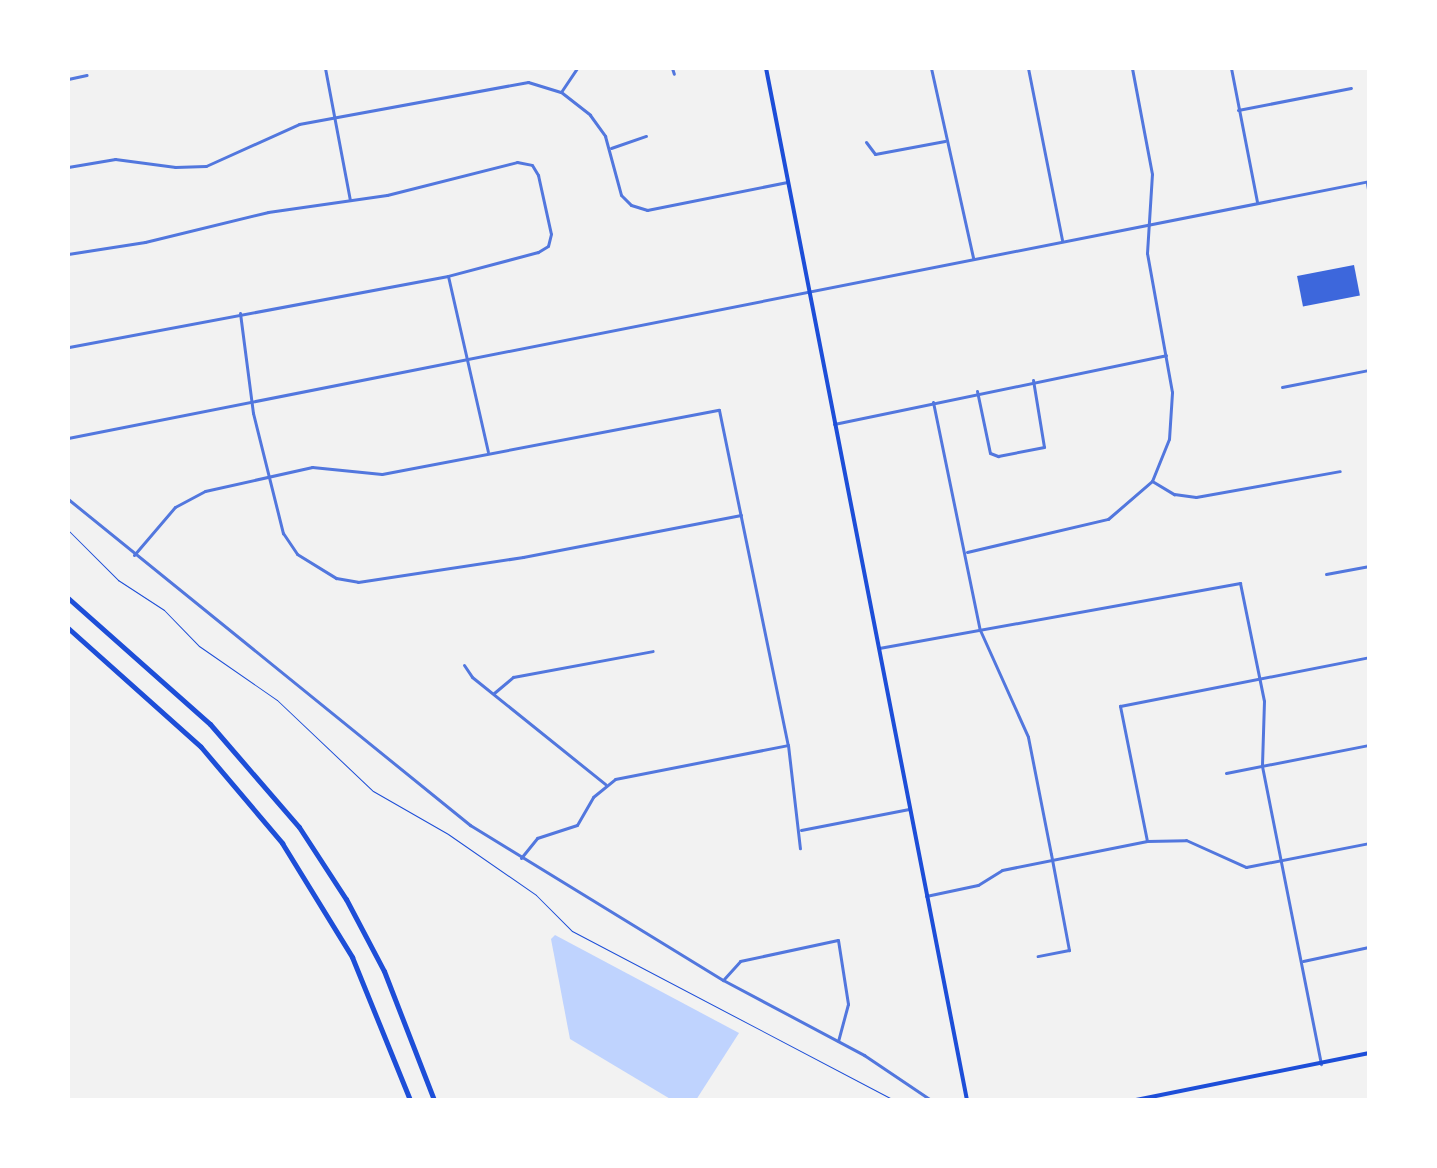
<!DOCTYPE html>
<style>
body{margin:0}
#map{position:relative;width:1437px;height:1168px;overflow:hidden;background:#f2f2f2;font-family:"Titillium Web",sans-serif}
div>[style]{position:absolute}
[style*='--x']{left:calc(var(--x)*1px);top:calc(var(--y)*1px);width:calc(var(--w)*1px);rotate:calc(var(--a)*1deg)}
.water>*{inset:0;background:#bfd3fe}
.building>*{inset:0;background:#3d67dc;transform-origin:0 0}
.path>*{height:1px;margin:-0.5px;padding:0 0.5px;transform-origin:0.5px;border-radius:0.5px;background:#1d4ed8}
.minor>*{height:3px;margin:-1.5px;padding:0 1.5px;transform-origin:1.5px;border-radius:1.5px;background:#5277de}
.tertiary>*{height:3px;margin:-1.5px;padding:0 1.5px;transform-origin:1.5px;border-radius:1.5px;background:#5277de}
.secondary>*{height:4px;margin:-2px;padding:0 2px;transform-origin:2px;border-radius:2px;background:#1d4ed8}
.primary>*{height:4px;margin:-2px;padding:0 2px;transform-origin:2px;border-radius:2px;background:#1d4ed8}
.motorway>*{height:5px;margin:-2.5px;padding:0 2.5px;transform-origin:2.5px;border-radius:2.5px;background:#1d4ed8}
span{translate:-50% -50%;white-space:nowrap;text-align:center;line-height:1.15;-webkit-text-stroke:6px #fff;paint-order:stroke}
.frame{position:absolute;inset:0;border:70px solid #fff;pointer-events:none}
</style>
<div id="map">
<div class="water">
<i style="clip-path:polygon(555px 935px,739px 1033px,696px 1100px,672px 1100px,570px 1039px,551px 939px)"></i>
</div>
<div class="building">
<i style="left:1354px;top:265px;width:31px;height:58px;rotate:79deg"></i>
</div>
<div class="path">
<i style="--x:68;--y:530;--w:71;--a:45"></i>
<i style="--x:118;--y:580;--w:55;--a:33.1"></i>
<i style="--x:164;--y:610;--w:50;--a:45.8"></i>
<i style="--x:199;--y:646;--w:95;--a:34.7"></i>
<i style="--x:277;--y:700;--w:132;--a:43.5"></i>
<i style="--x:373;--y:791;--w:86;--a:29.8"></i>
<i style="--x:448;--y:834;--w:107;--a:34.7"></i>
<i style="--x:536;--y:895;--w:51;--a:45"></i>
<i style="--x:572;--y:931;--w:364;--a:27.7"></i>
</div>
<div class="minor">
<i style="--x:325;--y:68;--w:134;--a:79.3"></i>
<i style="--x:672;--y:68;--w:6;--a:72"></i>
<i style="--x:931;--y:68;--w:195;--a:77.5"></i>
<i style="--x:1028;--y:68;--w:175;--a:78.8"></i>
<i style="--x:1231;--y:68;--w:136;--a:79"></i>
<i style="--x:68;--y:79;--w:19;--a:-12"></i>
<i style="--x:561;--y:92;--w:29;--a:-56"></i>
<i style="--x:1238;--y:110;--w:115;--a:-11"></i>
<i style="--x:866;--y:142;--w:15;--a:53"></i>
<i style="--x:875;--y:154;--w:71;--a:-10.5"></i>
<i style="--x:611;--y:148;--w:37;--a:-19"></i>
<i style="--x:68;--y:167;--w:48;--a:-9.7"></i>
<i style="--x:115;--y:159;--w:61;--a:7.6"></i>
<i style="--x:175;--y:167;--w:31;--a:-2"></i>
<i style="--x:206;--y:166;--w:102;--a:-24.3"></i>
<i style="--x:299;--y:124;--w:233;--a:-10.4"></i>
<i style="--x:528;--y:82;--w:34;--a:17"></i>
<i style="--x:561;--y:92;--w:37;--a:38"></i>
<i style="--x:590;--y:115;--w:26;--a:54"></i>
<i style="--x:605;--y:136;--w:61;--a:74.8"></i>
<i style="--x:621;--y:195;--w:14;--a:45"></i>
<i style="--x:631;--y:205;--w:17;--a:17"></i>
<i style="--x:647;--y:210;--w:143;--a:-11.3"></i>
<i style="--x:1367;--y:183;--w:12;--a:81"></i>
<i style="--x:68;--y:254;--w:78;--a:-8.9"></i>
<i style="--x:145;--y:242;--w:127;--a:-13.7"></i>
<i style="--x:268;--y:212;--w:120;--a:-8.1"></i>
<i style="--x:387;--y:195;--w:134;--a:-14.2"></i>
<i style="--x:517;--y:162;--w:15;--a:11"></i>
<i style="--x:532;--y:165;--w:12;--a:59"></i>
<i style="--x:538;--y:175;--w:60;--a:77.6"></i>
<i style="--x:551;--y:234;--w:12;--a:104"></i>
<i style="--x:548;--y:246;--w:12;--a:149"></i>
<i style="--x:538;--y:252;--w:93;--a:165.1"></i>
<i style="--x:448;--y:276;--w:387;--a:169.4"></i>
<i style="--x:448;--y:276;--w:180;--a:77.2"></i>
<i style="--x:240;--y:313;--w:101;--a:82.6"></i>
<i style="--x:253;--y:413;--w:124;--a:76"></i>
<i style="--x:283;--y:533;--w:25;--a:56"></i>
<i style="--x:297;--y:554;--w:46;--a:31.6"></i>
<i style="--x:336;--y:578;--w:22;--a:10"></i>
<i style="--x:358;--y:582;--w:167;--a:-8.6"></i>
<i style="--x:523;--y:557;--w:222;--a:-10.9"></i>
<i style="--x:1282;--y:387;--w:89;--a:-11.1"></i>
<i style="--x:977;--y:391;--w:63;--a:78.2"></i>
<i style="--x:990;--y:453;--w:9;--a:21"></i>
<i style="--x:998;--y:456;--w:47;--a:-11.1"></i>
<i style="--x:1044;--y:447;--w:68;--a:-99.3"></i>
<i style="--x:933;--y:402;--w:233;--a:78.4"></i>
<i style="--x:980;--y:630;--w:117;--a:65.8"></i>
<i style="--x:1028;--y:737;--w:119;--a:78.9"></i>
<i style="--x:1051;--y:854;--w:98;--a:79.4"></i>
<i style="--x:1069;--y:950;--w:32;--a:169"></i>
<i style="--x:834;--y:424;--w:339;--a:-11.7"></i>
<i style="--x:68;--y:438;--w:1326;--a:-11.17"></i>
<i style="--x:1152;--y:481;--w:26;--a:31"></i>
<i style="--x:1174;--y:494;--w:22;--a:8"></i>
<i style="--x:1196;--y:497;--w:146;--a:-10.2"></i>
<i style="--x:967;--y:552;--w:145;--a:-13.2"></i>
<i style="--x:1108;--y:519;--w:58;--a:-40.8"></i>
<i style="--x:1152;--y:481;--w:45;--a:-68"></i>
<i style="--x:1169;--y:439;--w:47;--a:-86.3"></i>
<i style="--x:1172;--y:392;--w:141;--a:-100.2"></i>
<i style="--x:1147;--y:253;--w:79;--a:-86.4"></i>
<i style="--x:1152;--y:174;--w:108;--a:-100.7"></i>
<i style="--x:134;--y:555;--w:63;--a:-49.5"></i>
<i style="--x:175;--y:507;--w:34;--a:-28"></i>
<i style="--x:205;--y:491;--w:110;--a:-12.6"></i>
<i style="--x:312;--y:467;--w:70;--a:5.7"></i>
<i style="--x:382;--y:474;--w:343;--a:-10.8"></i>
<i style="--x:719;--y:410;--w:342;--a:78.4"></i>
<i style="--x:788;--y:745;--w:104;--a:83.4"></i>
<i style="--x:1326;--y:574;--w:44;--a:-10.5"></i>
<i style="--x:879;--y:648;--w:367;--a:-10.2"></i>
<i style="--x:1240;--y:583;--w:120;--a:78.5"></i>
<i style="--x:1264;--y:701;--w:65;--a:91.8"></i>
<i style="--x:1262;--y:766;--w:304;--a:78.8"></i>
<i style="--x:464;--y:665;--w:14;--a:56"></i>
<i style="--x:472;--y:677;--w:171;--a:38.8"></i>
<i style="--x:494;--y:693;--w:25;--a:-40"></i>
<i style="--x:513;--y:677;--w:142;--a:-10.5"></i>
<i style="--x:1226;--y:773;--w:146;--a:-11.1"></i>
<i style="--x:801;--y:830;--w:110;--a:-11"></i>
<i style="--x:1147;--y:841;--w:138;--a:-101.3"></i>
<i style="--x:1120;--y:706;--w:254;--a:-11.1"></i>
<i style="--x:521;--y:858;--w:26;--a:-51"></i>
<i style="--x:537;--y:838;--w:42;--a:-18"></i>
<i style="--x:577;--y:825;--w:32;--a:-60"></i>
<i style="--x:593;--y:797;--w:28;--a:-39"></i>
<i style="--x:615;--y:779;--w:176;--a:-11.1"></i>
<i style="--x:926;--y:896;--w:53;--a:-11.9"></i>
<i style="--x:978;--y:885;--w:28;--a:-32"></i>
<i style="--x:1002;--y:870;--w:148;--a:-11.3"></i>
<i style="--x:1147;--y:841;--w:39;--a:-1"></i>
<i style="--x:1186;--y:840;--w:66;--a:24.2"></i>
<i style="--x:1246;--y:867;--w:125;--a:-11"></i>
<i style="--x:1303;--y:961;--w:67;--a:-12"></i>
<i style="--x:724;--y:979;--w:24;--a:-48"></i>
<i style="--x:740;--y:961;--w:100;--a:-12.1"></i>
<i style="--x:838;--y:940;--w:65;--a:81.1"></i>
<i style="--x:848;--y:1004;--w:38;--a:105"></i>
</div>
<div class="tertiary">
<i style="--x:68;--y:499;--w:518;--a:39.04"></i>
<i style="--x:470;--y:825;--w:297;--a:31.5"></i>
<i style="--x:723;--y:980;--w:160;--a:28"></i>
<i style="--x:864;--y:1055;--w:81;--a:33.9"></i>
</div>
<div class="secondary">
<i style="--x:1136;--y:1100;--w:238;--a:-11.4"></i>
</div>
<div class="primary">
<i style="--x:766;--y:68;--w:1051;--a:78.98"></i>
</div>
<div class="motorway">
<i style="--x:68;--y:598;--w:190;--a:41.6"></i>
<i style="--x:210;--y:724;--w:136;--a:49.2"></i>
<i style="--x:299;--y:827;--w:86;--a:56.9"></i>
<i style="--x:346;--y:899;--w:81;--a:62.2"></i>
<i style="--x:384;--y:971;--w:138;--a:68.8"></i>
<i style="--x:68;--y:628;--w:178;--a:41.8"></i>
<i style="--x:201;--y:747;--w:126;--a:49.8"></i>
<i style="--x:282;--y:843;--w:134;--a:58.4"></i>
<i style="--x:352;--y:957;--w:154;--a:67.9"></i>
</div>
<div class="frame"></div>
</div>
